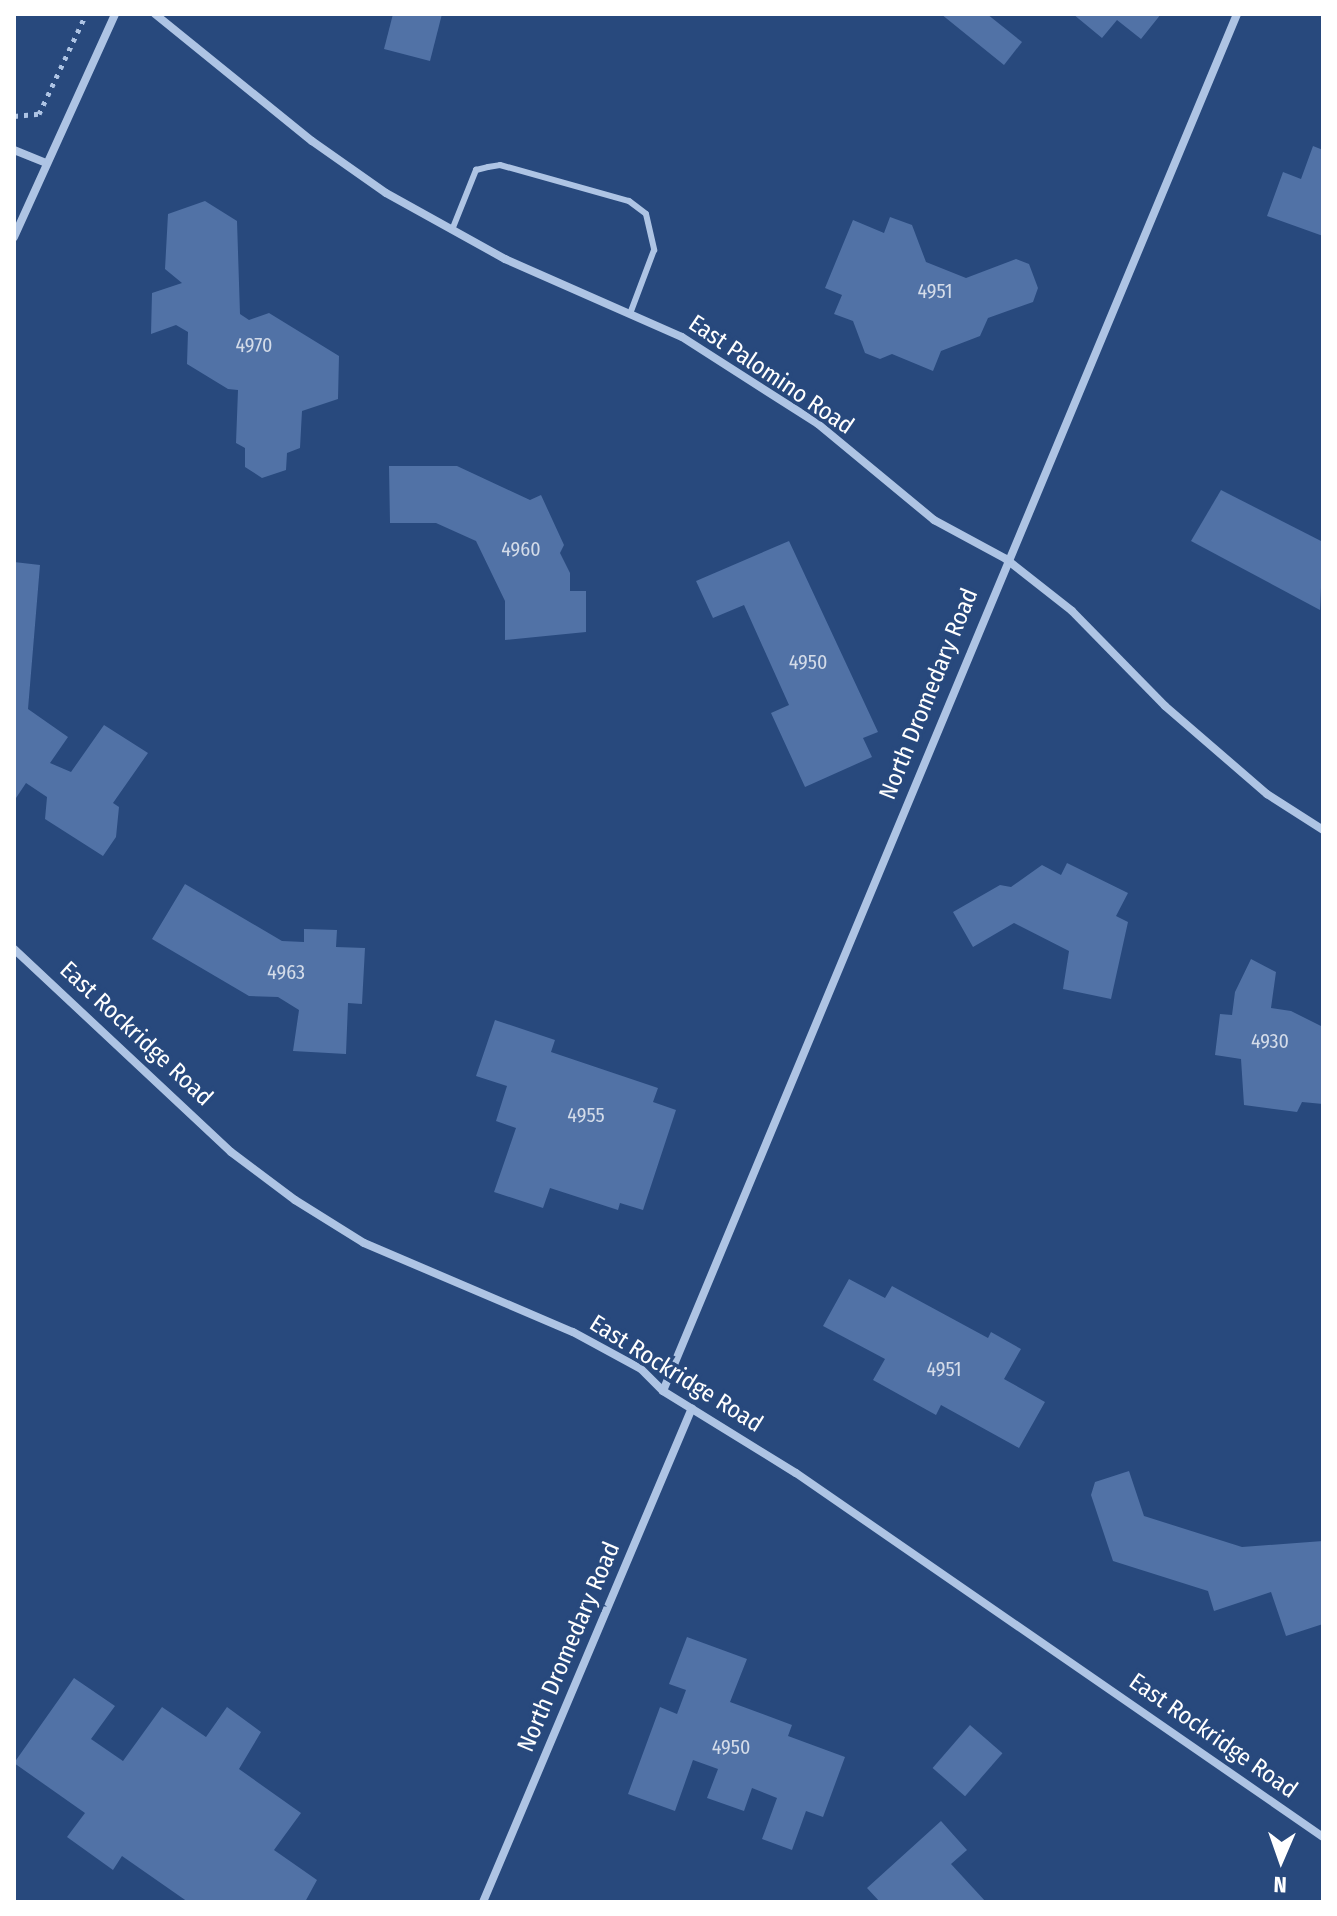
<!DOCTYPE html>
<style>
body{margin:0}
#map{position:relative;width:1337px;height:1916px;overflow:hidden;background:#28497d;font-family:"Fira Sans Condensed",sans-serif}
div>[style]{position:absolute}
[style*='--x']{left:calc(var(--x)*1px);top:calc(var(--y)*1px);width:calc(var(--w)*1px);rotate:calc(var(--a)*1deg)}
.building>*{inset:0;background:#5172a6;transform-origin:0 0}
.path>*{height:5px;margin-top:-2.5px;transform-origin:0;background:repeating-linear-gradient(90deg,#aec4e4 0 4px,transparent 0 10px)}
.service>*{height:6px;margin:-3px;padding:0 3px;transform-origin:3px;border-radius:3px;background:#aec4e4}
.minor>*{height:8px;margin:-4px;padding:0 4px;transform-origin:4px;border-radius:4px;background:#aec4e4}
span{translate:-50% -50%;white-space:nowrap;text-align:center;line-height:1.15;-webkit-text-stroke:7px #28497d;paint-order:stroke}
.number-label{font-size:20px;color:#d4dce9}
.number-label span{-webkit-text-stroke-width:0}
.street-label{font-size:24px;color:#fff}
.frame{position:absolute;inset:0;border:16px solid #fff;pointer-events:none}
.north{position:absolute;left:1241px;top:1820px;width:80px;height:80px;-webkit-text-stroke:6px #28497d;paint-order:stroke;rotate:182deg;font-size:22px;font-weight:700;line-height:32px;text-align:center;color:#fff}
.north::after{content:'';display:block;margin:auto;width:28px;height:36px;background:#fff;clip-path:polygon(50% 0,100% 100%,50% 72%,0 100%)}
</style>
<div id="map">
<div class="building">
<i style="clip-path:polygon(393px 14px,442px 14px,430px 61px,384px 49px)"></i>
<i style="clip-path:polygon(941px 14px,987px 14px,1022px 42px,1004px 65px)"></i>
<i style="clip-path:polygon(1073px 14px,1161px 14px,1141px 39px,1117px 20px,1102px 38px)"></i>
<i style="clip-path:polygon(1313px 146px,1323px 150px,1323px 236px,1267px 216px,1283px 172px,1301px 179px)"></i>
<i style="clip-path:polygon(205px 201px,237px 221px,240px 314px,249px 320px,269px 313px,339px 356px,338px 399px,302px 411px,300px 448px,287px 453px,286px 470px,262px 478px,245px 467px,245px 448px,236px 443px,238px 390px,228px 389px,187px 364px,188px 332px,176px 325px,151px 334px,152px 293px,182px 283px,165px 269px,168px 214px)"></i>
<i style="clip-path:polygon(890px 217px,912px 225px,926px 262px,966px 278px,1016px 259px,1029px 264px,1038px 288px,1033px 302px,988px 318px,980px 336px,941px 351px,933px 371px,892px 354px,880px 359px,865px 353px,853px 321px,834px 314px,842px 295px,825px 288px,853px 220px,884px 233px)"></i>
<i style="clip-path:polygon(389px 466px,457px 466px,530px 500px,541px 495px,564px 545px,560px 553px,570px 573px,570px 591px,586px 591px,586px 632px,505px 640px,505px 601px,476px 541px,436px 523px,390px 523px)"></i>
<i style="clip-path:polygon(1221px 490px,1323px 542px,1320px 610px,1191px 541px)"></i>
<i style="clip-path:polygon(789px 541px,878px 732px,863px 738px,872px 757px,805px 787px,771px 713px,789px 705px,744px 605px,713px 618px,696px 581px)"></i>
<i style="clip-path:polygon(14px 562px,40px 565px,28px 709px,68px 737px,50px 763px,71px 772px,104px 725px,148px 753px,113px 803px,119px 807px,116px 837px,103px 856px,45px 819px,47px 797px,26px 783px,14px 801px)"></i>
<i style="clip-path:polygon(1067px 863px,1128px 893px,1116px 916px,1128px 922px,1111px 999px,1063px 989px,1069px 951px,1014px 923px,973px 947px,953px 912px,1000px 885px,1011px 887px,1042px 865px,1061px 875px)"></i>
<i style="clip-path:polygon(185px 884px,282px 941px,304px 942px,304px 929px,337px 930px,336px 947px,365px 948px,362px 1004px,348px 1003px,346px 1054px,293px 1051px,299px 1010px,278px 997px,249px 996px,152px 939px)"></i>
<i style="clip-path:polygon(1251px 959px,1276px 972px,1271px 1008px,1291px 1011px,1323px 1027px,1323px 1104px,1302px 1102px,1297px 1112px,1244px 1105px,1241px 1059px,1215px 1055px,1220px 1014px,1232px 1015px,1235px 992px)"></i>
<i style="clip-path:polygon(495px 1020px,555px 1040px,551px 1052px,658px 1088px,653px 1102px,676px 1110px,643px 1210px,620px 1203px,618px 1210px,550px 1188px,543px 1208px,494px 1192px,516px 1128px,496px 1121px,507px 1086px,476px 1076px)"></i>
<i style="clip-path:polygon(849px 1279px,885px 1298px,892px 1286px,988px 1338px,991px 1332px,1021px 1349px,1004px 1379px,1045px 1402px,1019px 1448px,941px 1405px,936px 1415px,873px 1380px,885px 1359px,823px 1326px)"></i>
<i style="clip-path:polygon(1129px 1471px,1144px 1516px,1242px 1547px,1323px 1541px,1323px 1624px,1286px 1636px,1271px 1592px,1214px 1611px,1208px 1591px,1113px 1561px,1091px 1495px,1095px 1482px)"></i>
<i style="clip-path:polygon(687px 1637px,747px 1659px,730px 1702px,792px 1725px,788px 1736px,845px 1757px,823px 1817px,806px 1811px,792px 1850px,762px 1839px,777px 1798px,752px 1788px,744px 1811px,707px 1798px,718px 1769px,693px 1760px,675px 1811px,628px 1794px,660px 1707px,677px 1714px,686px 1690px,669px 1684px)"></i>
<i style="clip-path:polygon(74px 1678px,115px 1706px,91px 1739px,123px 1761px,162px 1707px,206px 1737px,227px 1707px,261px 1732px,239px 1769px,301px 1813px,274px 1850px,317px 1880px,305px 1902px,188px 1902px,122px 1856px,113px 1870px,67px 1837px,85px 1813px,14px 1763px)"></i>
<i style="left:970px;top:1725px;width:43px;height:57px;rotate:41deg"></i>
<i style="clip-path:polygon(941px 1821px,967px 1850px,951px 1864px,986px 1902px,880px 1902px,867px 1888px)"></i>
</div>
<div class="path">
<i style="--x:14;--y:116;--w:25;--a:-5"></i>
<i style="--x:39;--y:114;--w:110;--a:-64.8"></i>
</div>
<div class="service">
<i style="--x:452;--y:230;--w:65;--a:-68.2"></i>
<i style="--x:476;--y:170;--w:12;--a:-14"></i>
<i style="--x:488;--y:167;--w:12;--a:-9"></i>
<i style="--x:500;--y:165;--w:134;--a:15.6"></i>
<i style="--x:629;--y:201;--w:21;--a:37"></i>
<i style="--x:646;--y:214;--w:37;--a:77"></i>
<i style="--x:654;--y:250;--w:68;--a:110.6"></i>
</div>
<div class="minor">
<i style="--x:155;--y:14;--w:202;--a:39"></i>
<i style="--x:312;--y:141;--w:90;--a:35.1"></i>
<i style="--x:386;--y:193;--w:136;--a:29"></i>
<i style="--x:505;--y:259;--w:193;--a:23.8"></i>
<i style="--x:682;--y:337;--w:161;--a:32.6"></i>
<i style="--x:818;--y:424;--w:151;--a:39.6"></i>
<i style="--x:934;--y:520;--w:82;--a:28.4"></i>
<i style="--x:1006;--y:559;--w:84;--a:38.2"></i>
<i style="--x:1072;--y:611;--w:133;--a:45.6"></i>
<i style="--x:1165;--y:706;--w:135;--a:40.8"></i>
<i style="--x:1267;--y:794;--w:67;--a:32.7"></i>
<i style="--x:14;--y:150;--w:35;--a:22"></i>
<i style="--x:14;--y:237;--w:245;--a:-65.6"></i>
<i style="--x:14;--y:949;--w:297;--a:43.1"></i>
<i style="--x:231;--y:1152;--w:80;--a:36.9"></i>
<i style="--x:295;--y:1200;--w:81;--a:31.9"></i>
<i style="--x:364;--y:1243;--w:227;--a:23.1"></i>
<i style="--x:573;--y:1332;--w:77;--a:28.6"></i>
<i style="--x:641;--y:1369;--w:31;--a:45"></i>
<i style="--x:663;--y:1391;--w:156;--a:31.7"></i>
<i style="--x:796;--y:1473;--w:640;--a:34.63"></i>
<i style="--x:663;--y:1391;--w:1492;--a:-67.37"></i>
<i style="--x:483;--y:1902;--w:536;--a:-67.07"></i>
</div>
<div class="number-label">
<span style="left:935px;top:291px">4951</span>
<span style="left:254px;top:345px">4970</span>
<span style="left:521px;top:549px">4960</span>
<span style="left:808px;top:662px">4950</span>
<span style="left:286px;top:972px">4963</span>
<span style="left:1270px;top:1041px">4930</span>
<span style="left:586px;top:1115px">4955</span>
<span style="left:944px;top:1369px">4951</span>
<span style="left:731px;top:1747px">4950</span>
</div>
<div class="street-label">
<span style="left:771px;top:375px;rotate:34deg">East Palomino Road</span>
<span style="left:929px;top:694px;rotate:-68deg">North Dromedary Road</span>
<span style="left:136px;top:1034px;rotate:43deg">East Rockridge Road</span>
<span style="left:676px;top:1374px;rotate:32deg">East Rockridge Road</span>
<span style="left:569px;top:1647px;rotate:-67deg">North Dromedary Road</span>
<span style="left:1213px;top:1736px;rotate:35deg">East Rockridge Road</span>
</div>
<div class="frame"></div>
<div class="north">N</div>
</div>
